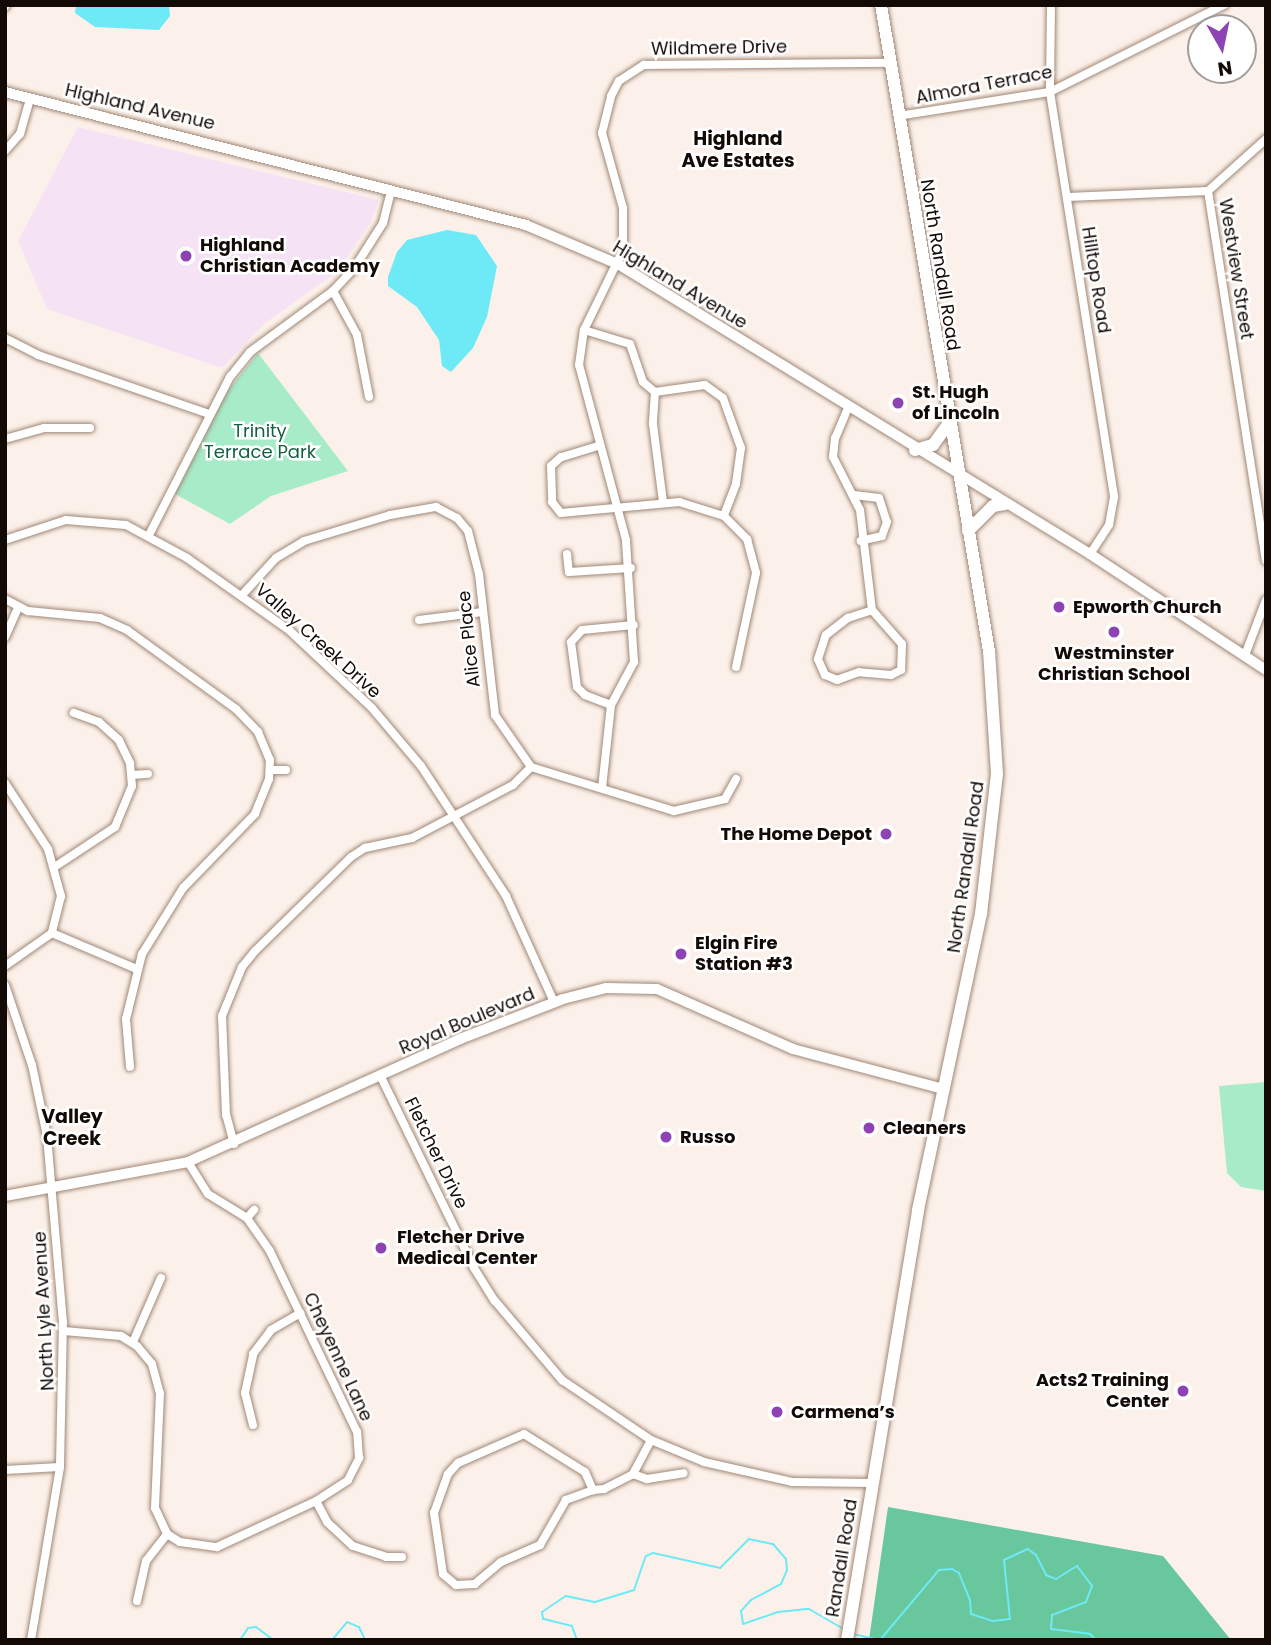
<!DOCTYPE html>
<meta charset="utf-8">
<style>
body{margin:0}
#map{position:relative;width:1271px;height:1645px;overflow:hidden;background:#fcf1ea;font-family:Poppins,sans-serif}
div>[style]{position:absolute}
[style*='--x']{left:calc(var(--x)*1px);top:calc(var(--y)*1px);width:calc(var(--w)*1px);rotate:calc(var(--a)*1deg)}
.education>*{inset:0;background:#f5e3f5}
.green>*{inset:0;background:#a7ebc9}
.forest>*{inset:0;background:#68c79c}
.water>*{inset:0;background:#6eeaf6}
.stream>*{height:2px;margin:-1px;padding:0 1px;transform-origin:1px;border-radius:1px;background:#6eeaf6}
.roads{filter:drop-shadow(0 0 2px #a08876) drop-shadow(0 0 2px #a08876)}
.minor>*{height:8px;margin:-4px;padding:0 4px;transform-origin:4px;border-radius:4px;background:#fff}
.tertiary>*{height:10px;margin:-5px;padding:0 5px;transform-origin:5px;border-radius:5px;background:#fff}
.secondary>*{height:10px;margin:-5px;padding:0 5px;transform-origin:5px;border-radius:5px;background:#fff}
.primary>*{height:12px;margin:-6px;padding:0 6px;transform-origin:6px;border-radius:6px;background:#fff}
.dots>*{width:19px;height:19px;translate:-50% -50%;box-sizing:border-box;border:4px solid #fff;border-radius:50%}
span{translate:-50% -50%;white-space:nowrap;text-align:center;line-height:1.15;-webkit-text-stroke:5px #fff;paint-order:stroke}
.street-label{font-size:18px;color:#130a05}
.poi-label{font-size:18px;color:#130a05;font-weight:700}
.left{translate:0 -50%;text-align:left}
.right{translate:-100% -50%;text-align:right}
.park-label{font-size:18px;color:#145e41}
.neighbourhood-label{font-size:19px;color:#130a05;font-weight:700}
.frame{position:absolute;inset:0;border:7px solid #130a05;pointer-events:none}
.north{position:absolute;left:1187px;top:14px;width:70px;height:70px;box-sizing:border-box;background:#fff;border:2px solid #a19d9b;border-radius:50%;rotate:171deg;font-size:19px;font-weight:700;line-height:28px;text-align:center;color:#130a05}
.north::after{content:'';display:block;margin:auto;width:24px;height:32px;background:#8d43b4;clip-path:polygon(50% 0,100% 100%,50% 72%,0 100%)}
</style>
<div id="map">
<div class="education">
<i style="clip-path:polygon(78px 127px,379px 200px,370px 224px,337px 272px,264px 324px,222px 368px,47px 309px,18px 241px)"></i>
</div>
<div class="green">
<i style="clip-path:polygon(258px 353px,348px 471px,271px 496px,230px 524px,175px 494px,226px 393px)"></i>
<i style="clip-path:polygon(1266px 1082px,1266px 1191px,1241px 1187px,1227px 1173px,1219px 1086px)"></i>
</div>
<div class="forest">
<i style="clip-path:polygon(888px 1507px,1163px 1556px,1231px 1640px,869px 1640px)"></i>
</div>
<div class="water">
<i style="clip-path:polygon(76px 5px,169px 5px,170px 16px,159px 30px,95px 27px,75px 13px)"></i>
<i style="clip-path:polygon(447px 230px,476px 235px,497px 266px,487px 317px,473px 348px,451px 372px,442px 366px,439px 340px,417px 307px,388px 286px,388px 277px,397px 252px,407px 240px)"></i>
</div>
<div class="stream">
<i style="--x:853;--y:1634;--w:27;--a:13"></i>
<i style="--x:178;--y:1640;--w:3;--a:0"></i>
<i style="--x:240;--y:1640;--w:14;--a:-56"></i>
<i style="--x:248;--y:1628;--w:8;--a:-7"></i>
<i style="--x:256;--y:1627;--w:21;--a:37"></i>
<i style="--x:332;--y:1640;--w:23;--a:-50"></i>
<i style="--x:347;--y:1622;--w:13;--a:23"></i>
<i style="--x:359;--y:1627;--w:14;--a:65"></i>
<i style="--x:577;--y:1640;--w:15;--a:-110"></i>
<i style="--x:572;--y:1626;--w:30;--a:-166"></i>
<i style="--x:543;--y:1619;--w:7;--a:-98"></i>
<i style="--x:542;--y:1612;--w:29;--a:-34"></i>
<i style="--x:566;--y:1596;--w:30;--a:12"></i>
<i style="--x:595;--y:1602;--w:41;--a:-17.1"></i>
<i style="--x:634;--y:1590;--w:36;--a:-71"></i>
<i style="--x:646;--y:1556;--w:8;--a:-23"></i>
<i style="--x:653;--y:1553;--w:69;--a:12.6"></i>
<i style="--x:720;--y:1568;--w:41;--a:-45"></i>
<i style="--x:749;--y:1539;--w:25;--a:12"></i>
<i style="--x:773;--y:1544;--w:20;--a:49"></i>
<i style="--x:786;--y:1559;--w:11;--a:85"></i>
<i style="--x:787;--y:1570;--w:15;--a:113"></i>
<i style="--x:781;--y:1584;--w:34;--a:152"></i>
<i style="--x:751;--y:1600;--w:15;--a:132"></i>
<i style="--x:741;--y:1611;--w:13;--a:81"></i>
<i style="--x:743;--y:1624;--w:37;--a:-19"></i>
<i style="--x:778;--y:1612;--w:31;--a:-6"></i>
<i style="--x:809;--y:1609;--w:38;--a:30"></i>
<i style="--x:880;--y:1640;--w:92;--a:-49.9"></i>
<i style="--x:939;--y:1570;--w:13;--a:-4"></i>
<i style="--x:952;--y:1569;--w:8;--a:30"></i>
<i style="--x:959;--y:1573;--w:29;--a:68"></i>
<i style="--x:970;--y:1600;--w:14;--a:86"></i>
<i style="--x:971;--y:1614;--w:23;--a:18"></i>
<i style="--x:993;--y:1621;--w:17;--a:-7"></i>
<i style="--x:1010;--y:1619;--w:59;--a:-95.8"></i>
<i style="--x:1004;--y:1560;--w:26;--a:-25"></i>
<i style="--x:1028;--y:1549;--w:10;--a:37"></i>
<i style="--x:1036;--y:1555;--w:22;--a:63"></i>
<i style="--x:1046;--y:1575;--w:11;--a:22"></i>
<i style="--x:1056;--y:1579;--w:25;--a:-32"></i>
<i style="--x:1077;--y:1566;--w:25;--a:53"></i>
<i style="--x:1092;--y:1586;--w:17;--a:111"></i>
<i style="--x:1086;--y:1602;--w:36;--a:159"></i>
<i style="--x:1052;--y:1615;--w:14;--a:94"></i>
<i style="--x:1051;--y:1629;--w:39;--a:7"></i>
<i style="--x:1090;--y:1634;--w:8;--a:45"></i>
</div>
<div class="roads">
<div class="minor">
<i style="--x:1051;--y:5;--w:87;--a:90.7"></i>
<i style="--x:1050;--y:92;--w:410;--a:81"></i>
<i style="--x:1114;--y:497;--w:28;--a:100"></i>
<i style="--x:1109;--y:525;--w:35;--a:123"></i>
<i style="--x:5;--y:7;--w:2;--a:-63"></i>
<i style="--x:898;--y:116;--w:154;--a:-9"></i>
<i style="--x:1050;--y:92;--w:195;--a:-26.6"></i>
<i style="--x:5;--y:151;--w:23;--a:-49"></i>
<i style="--x:20;--y:134;--w:36;--a:-74"></i>
<i style="--x:1208;--y:191;--w:374;--a:81.1"></i>
<i style="--x:1068;--y:197;--w:140;--a:-2.5"></i>
<i style="--x:1208;--y:191;--w:78;--a:-41.9"></i>
<i style="--x:333;--y:291;--w:50;--a:61.4"></i>
<i style="--x:357;--y:335;--w:63;--a:79"></i>
<i style="--x:584;--y:330;--w:48;--a:16.9"></i>
<i style="--x:630;--y:344;--w:40;--a:71.1"></i>
<i style="--x:643;--y:382;--w:16;--a:40"></i>
<i style="--x:655;--y:392;--w:50;--a:-8"></i>
<i style="--x:705;--y:385;--w:22;--a:36"></i>
<i style="--x:723;--y:398;--w:53;--a:70.2"></i>
<i style="--x:741;--y:448;--w:36;--a:98"></i>
<i style="--x:736;--y:484;--w:34;--a:111"></i>
<i style="--x:5;--y:338;--w:37;--a:27"></i>
<i style="--x:38;--y:355;--w:181;--a:19"></i>
<i style="--x:655;--y:392;--w:32;--a:94"></i>
<i style="--x:653;--y:424;--w:79;--a:82.7"></i>
<i style="--x:848;--y:408;--w:33;--a:113"></i>
<i style="--x:835;--y:438;--w:19;--a:96"></i>
<i style="--x:833;--y:457;--w:59;--a:63"></i>
<i style="--x:860;--y:510;--w:101;--a:83.2"></i>
<i style="--x:5;--y:439;--w:41;--a:-15.8"></i>
<i style="--x:44;--y:428;--w:46;--a:0"></i>
<i style="--x:598;--y:446;--w:39;--a:163"></i>
<i style="--x:561;--y:457;--w:13;--a:138"></i>
<i style="--x:551;--y:466;--w:36;--a:88"></i>
<i style="--x:552;--y:502;--w:14;--a:51"></i>
<i style="--x:561;--y:513;--w:119;--a:-5.3"></i>
<i style="--x:679;--y:502;--w:47;--a:17.3"></i>
<i style="--x:724;--y:516;--w:33;--a:45"></i>
<i style="--x:747;--y:539;--w:35;--a:75"></i>
<i style="--x:756;--y:573;--w:96;--a:102"></i>
<i style="--x:854;--y:495;--w:25;--a:7"></i>
<i style="--x:879;--y:498;--w:25;--a:72"></i>
<i style="--x:887;--y:522;--w:15;--a:110"></i>
<i style="--x:882;--y:536;--w:22;--a:167"></i>
<i style="--x:149;--y:535;--w:178;--a:-62.9"></i>
<i style="--x:230;--y:377;--w:32;--a:-51"></i>
<i style="--x:250;--y:352;--w:103;--a:-36.3"></i>
<i style="--x:333;--y:291;--w:33;--a:-47"></i>
<i style="--x:355;--y:267;--w:52;--a:-57.5"></i>
<i style="--x:383;--y:223;--w:33;--a:-76"></i>
<i style="--x:5;--y:540;--w:64;--a:-18.2"></i>
<i style="--x:66;--y:520;--w:60;--a:4.8"></i>
<i style="--x:126;--y:525;--w:69;--a:28.4"></i>
<i style="--x:187;--y:558;--w:126;--a:35.3"></i>
<i style="--x:290;--y:631;--w:112;--a:43.2"></i>
<i style="--x:372;--y:708;--w:76;--a:49.8"></i>
<i style="--x:421;--y:766;--w:155;--a:56.8"></i>
<i style="--x:506;--y:896;--w:116;--a:65.6"></i>
<i style="--x:567;--y:554;--w:18;--a:84"></i>
<i style="--x:569;--y:572;--w:62;--a:-3.7"></i>
<i style="--x:243;--y:594;--w:49;--a:-47.5"></i>
<i style="--x:276;--y:558;--w:33;--a:-31"></i>
<i style="--x:304;--y:541;--w:90;--a:-16.8"></i>
<i style="--x:390;--y:515;--w:47;--a:-9.9"></i>
<i style="--x:436;--y:507;--w:24;--a:28"></i>
<i style="--x:457;--y:518;--w:17;--a:50"></i>
<i style="--x:468;--y:531;--w:44;--a:75.7"></i>
<i style="--x:479;--y:574;--w:142;--a:83.5"></i>
<i style="--x:495;--y:715;--w:63;--a:55.3"></i>
<i style="--x:531;--y:767;--w:150;--a:17.1"></i>
<i style="--x:674;--y:811;--w:52;--a:-13.2"></i>
<i style="--x:725;--y:799;--w:23;--a:-61"></i>
<i style="--x:5;--y:599;--w:26;--a:28"></i>
<i style="--x:28;--y:611;--w:72;--a:5.6"></i>
<i style="--x:100;--y:618;--w:30;--a:24"></i>
<i style="--x:127;--y:630;--w:135;--a:35.9"></i>
<i style="--x:236;--y:709;--w:32;--a:46"></i>
<i style="--x:258;--y:732;--w:30;--a:67"></i>
<i style="--x:270;--y:760;--w:19;--a:93"></i>
<i style="--x:269;--y:779;--w:38;--a:112"></i>
<i style="--x:255;--y:814;--w:103;--a:134.2"></i>
<i style="--x:183;--y:888;--w:78;--a:121.8"></i>
<i style="--x:142;--y:954;--w:67;--a:103.8"></i>
<i style="--x:126;--y:1019;--w:48;--a:85.2"></i>
<i style="--x:872;--y:610;--w:45;--a:48.6"></i>
<i style="--x:902;--y:644;--w:26;--a:92"></i>
<i style="--x:901;--y:670;--w:11;--a:153"></i>
<i style="--x:891;--y:675;--w:32;--a:-175"></i>
<i style="--x:859;--y:672;--w:23;--a:160"></i>
<i style="--x:837;--y:680;--w:13;--a:-157"></i>
<i style="--x:825;--y:675;--w:17;--a:-114"></i>
<i style="--x:818;--y:659;--w:25;--a:-72"></i>
<i style="--x:826;--y:635;--w:28;--a:-38"></i>
<i style="--x:848;--y:618;--w:25;--a:-18"></i>
<i style="--x:419;--y:620;--w:64;--a:-7.2"></i>
<i style="--x:5;--y:637;--w:32;--a:-66"></i>
<i style="--x:1245;--y:655;--w:59;--a:-69.1"></i>
<i style="--x:611;--y:705;--w:28;--a:-159"></i>
<i style="--x:585;--y:695;--w:11;--a:-135"></i>
<i style="--x:577;--y:687;--w:45;--a:-97.6"></i>
<i style="--x:571;--y:642;--w:16;--a:-47"></i>
<i style="--x:582;--y:630;--w:52;--a:-5.5"></i>
<i style="--x:271;--y:770;--w:15;--a:0"></i>
<i style="--x:132;--y:775;--w:16;--a:-4"></i>
<i style="--x:5;--y:783;--w:79;--a:56.9"></i>
<i style="--x:48;--y:849;--w:49;--a:74.5"></i>
<i style="--x:61;--y:896;--w:38;--a:104"></i>
<i style="--x:52;--y:933;--w:57;--a:144.9"></i>
<i style="--x:602;--y:788;--w:83;--a:-83.8"></i>
<i style="--x:611;--y:705;--w:49;--a:-61.9"></i>
<i style="--x:634;--y:662;--w:122;--a:-93.8"></i>
<i style="--x:626;--y:540;--w:181;--a:-105"></i>
<i style="--x:579;--y:365;--w:35;--a:-82"></i>
<i style="--x:584;--y:330;--w:89;--a:-64"></i>
<i style="--x:623;--y:250;--w:42;--a:-90"></i>
<i style="--x:623;--y:208;--w:78;--a:-105.6"></i>
<i style="--x:602;--y:133;--w:38;--a:-76"></i>
<i style="--x:611;--y:96;--w:17;--a:-62"></i>
<i style="--x:619;--y:81;--w:30;--a:-33"></i>
<i style="--x:644;--y:65;--w:246;--a:-0.5"></i>
<i style="--x:56;--y:866;--w:71;--a:-33.5"></i>
<i style="--x:115;--y:827;--w:44;--a:-67.5"></i>
<i style="--x:132;--y:786;--w:23;--a:-95"></i>
<i style="--x:130;--y:763;--w:25;--a:-116"></i>
<i style="--x:119;--y:740;--w:27;--a:-138"></i>
<i style="--x:99;--y:722;--w:27;--a:-160"></i>
<i style="--x:52;--y:933;--w:92;--a:23"></i>
<i style="--x:5;--y:985;--w:84;--a:71.4"></i>
<i style="--x:32;--y:1065;--w:73;--a:78.1"></i>
<i style="--x:47;--y:1136;--w:187;--a:85.1"></i>
<i style="--x:63;--y:1322;--w:145;--a:91.2"></i>
<i style="--x:60;--y:1467;--w:175;--a:99.5"></i>
<i style="--x:380;--y:1075;--w:215;--a:64"></i>
<i style="--x:474;--y:1268;--w:39;--a:58"></i>
<i style="--x:495;--y:1301;--w:104;--a:49.7"></i>
<i style="--x:562;--y:1380;--w:107;--a:34"></i>
<i style="--x:651;--y:1440;--w:57;--a:22.5"></i>
<i style="--x:704;--y:1462;--w:90;--a:12.8"></i>
<i style="--x:792;--y:1482;--w:80;--a:0.7"></i>
<i style="--x:234;--y:1144;--w:30;--a:-105"></i>
<i style="--x:226;--y:1115;--w:99;--a:-92.3"></i>
<i style="--x:222;--y:1016;--w:53;--a:-67.8"></i>
<i style="--x:242;--y:967;--w:21;--a:-51"></i>
<i style="--x:255;--y:951;--w:134;--a:-44.4"></i>
<i style="--x:351;--y:857;--w:17;--a:-33"></i>
<i style="--x:365;--y:848;--w:48;--a:-12"></i>
<i style="--x:412;--y:838;--w:114;--a:-27.7"></i>
<i style="--x:513;--y:785;--w:25;--a:-45"></i>
<i style="--x:247;--y:1218;--w:11;--a:-49"></i>
<i style="--x:64;--y:1331;--w:57;--a:5"></i>
<i style="--x:121;--y:1336;--w:19;--a:32"></i>
<i style="--x:137;--y:1346;--w:23;--a:50"></i>
<i style="--x:152;--y:1364;--w:30;--a:75"></i>
<i style="--x:160;--y:1393;--w:115;--a:92.5"></i>
<i style="--x:155;--y:1508;--w:29;--a:65"></i>
<i style="--x:167;--y:1534;--w:15;--a:32"></i>
<i style="--x:180;--y:1542;--w:37;--a:8"></i>
<i style="--x:217;--y:1547;--w:109;--a:-24.9"></i>
<i style="--x:316;--y:1501;--w:38;--a:-33"></i>
<i style="--x:348;--y:1480;--w:25;--a:-63"></i>
<i style="--x:359;--y:1458;--w:26;--a:-94"></i>
<i style="--x:357;--y:1432;--w:201;--a:-115.7"></i>
<i style="--x:270;--y:1251;--w:40;--a:-124.9"></i>
<i style="--x:247;--y:1218;--w:46;--a:-148.4"></i>
<i style="--x:208;--y:1194;--w:38;--a:-122"></i>
<i style="--x:133;--y:1342;--w:70;--a:-66.4"></i>
<i style="--x:253;--y:1425;--w:33;--a:-104"></i>
<i style="--x:245;--y:1393;--w:40;--a:-78"></i>
<i style="--x:253;--y:1354;--w:30;--a:-53"></i>
<i style="--x:271;--y:1330;--w:34;--a:-30"></i>
<i style="--x:5;--y:1470;--w:55;--a:-3.1"></i>
<i style="--x:633;--y:1474;--w:15;--a:20"></i>
<i style="--x:647;--y:1479;--w:37;--a:-9"></i>
<i style="--x:593;--y:1490;--w:29;--a:160"></i>
<i style="--x:566;--y:1500;--w:52;--a:120"></i>
<i style="--x:540;--y:1545;--w:43;--a:156.4"></i>
<i style="--x:501;--y:1562;--w:34;--a:140"></i>
<i style="--x:475;--y:1584;--w:19;--a:177"></i>
<i style="--x:456;--y:1585;--w:17;--a:-140"></i>
<i style="--x:443;--y:1574;--w:62;--a:-98.4"></i>
<i style="--x:434;--y:1513;--w:41;--a:-70.3"></i>
<i style="--x:448;--y:1474;--w:15;--a:-48"></i>
<i style="--x:458;--y:1463;--w:72;--a:-23.7"></i>
<i style="--x:524;--y:1434;--w:72;--a:31.9"></i>
<i style="--x:585;--y:1472;--w:20;--a:66"></i>
<i style="--x:593;--y:1490;--w:11;--a:-5"></i>
<i style="--x:604;--y:1489;--w:33;--a:-27"></i>
<i style="--x:633;--y:1474;--w:38;--a:-62"></i>
<i style="--x:316;--y:1501;--w:24;--a:62"></i>
<i style="--x:327;--y:1522;--w:35;--a:43"></i>
<i style="--x:353;--y:1546;--w:35;--a:18"></i>
<i style="--x:386;--y:1557;--w:16;--a:0"></i>
<i style="--x:137;--y:1601;--w:41;--a:-77.3"></i>
<i style="--x:146;--y:1561;--w:34;--a:-52"></i>
</div>
<div class="tertiary">
<i style="--x:5;--y:1196;--w:186;--a:-10.5"></i>
<i style="--x:188;--y:1162;--w:299;--a:-24.3"></i>
<i style="--x:460;--y:1039;--w:110;--a:-21.2"></i>
<i style="--x:563;--y:999;--w:44;--a:-14.3"></i>
<i style="--x:606;--y:988;--w:51;--a:1.1"></i>
<i style="--x:657;--y:989;--w:149;--a:23.8"></i>
<i style="--x:793;--y:1049;--w:155;--a:14.9"></i>
</div>
<div class="secondary">
<i style="--x:5;--y:92;--w:538;--a:14.32"></i>
<i style="--x:526;--y:225;--w:100;--a:23"></i>
<i style="--x:618;--y:264;--w:554;--a:31.57"></i>
<i style="--x:1090;--y:554;--w:211;--a:33.4"></i>
</div>
<div class="primary">
<i style="--x:915;--y:450;--w:19;--a:-16"></i>
<i style="--x:933;--y:445;--w:26;--a:-54"></i>
<i style="--x:968;--y:531;--w:35;--a:-45"></i>
<i style="--x:993;--y:506;--w:12;--a:-9"></i>
<i style="--x:847;--y:1640;--w:436;--a:-80.6"></i>
<i style="--x:918;--y:1210;--w:303;--a:-78"></i>
<i style="--x:981;--y:914;--w:141;--a:-83.5"></i>
<i style="--x:997;--y:774;--w:123;--a:-93.7"></i>
<i style="--x:989;--y:651;--w:655;--a:-99.49"></i>
</div>
</div>
<div class="dots">
<i style="left:186px;top:256px;background:#8d43b4"></i>
<i style="left:898px;top:403px;background:#8d43b4"></i>
<i style="left:1059px;top:607px;background:#8d43b4"></i>
<i style="left:1114px;top:632px;background:#8d43b4"></i>
<i style="left:886px;top:834px;background:#8d43b4"></i>
<i style="left:681px;top:954px;background:#8d43b4"></i>
<i style="left:869px;top:1128px;background:#8d43b4"></i>
<i style="left:666px;top:1137px;background:#8d43b4"></i>
<i style="left:381px;top:1248px;background:#8d43b4"></i>
<i style="left:1183px;top:1391px;background:#8d43b4"></i>
<i style="left:777px;top:1412px;background:#8d43b4"></i>
</div>
<div class="street-label">
<span style="left:719px;top:48px;rotate:-1deg">Wildmere Drive</span>
<span style="left:984px;top:85px;rotate:-11deg">Almora Terrace</span>
<span style="left:140px;top:107px;rotate:13deg">Highland Avenue</span>
<span style="left:940px;top:265px;rotate:81deg">North Randall Road</span>
<span style="left:1236px;top:269px;rotate:81deg">Westview Street</span>
<span style="left:1096px;top:280px;rotate:81deg">Hilltop Road</span>
<span style="left:680px;top:285px;rotate:31deg">Highland Avenue</span>
<span style="left:469px;top:639px;rotate:-96deg">Alice Place</span>
<span style="left:318px;top:641px;rotate:42deg">Valley Creek Drive</span>
<span style="left:966px;top:867px;rotate:-82deg">North Randall Road</span>
<span style="left:467px;top:1021px;rotate:-23deg">Royal Boulevard</span>
<span style="left:436px;top:1153px;rotate:64deg">Fletcher Drive</span>
<span style="left:44px;top:1311px;rotate:-93deg">North Lyle Avenue</span>
<span style="left:338px;top:1357px;rotate:65deg">Cheyenne Lane</span>
<span style="left:842px;top:1558px;rotate:-81deg">Randall Road</span>
</div>
<div class="poi-label">
<span class="left" style="left:200px;top:256px">Highland<br>Christian Academy</span>
<span class="left" style="left:912px;top:403px">St. Hugh<br>of Lincoln</span>
<span class="left" style="left:1073px;top:607px">Epworth Church</span>
<span style="left:1114px;top:664px">Westminster<br>Christian School</span>
<span class="right" style="left:872px;top:834px">The Home Depot</span>
<span class="left" style="left:695px;top:954px">Elgin Fire<br>Station #3</span>
<span class="left" style="left:883px;top:1128px">Cleaners</span>
<span class="left" style="left:680px;top:1137px">Russo</span>
<span class="left" style="left:397px;top:1248px">Fletcher Drive<br>Medical Center</span>
<span class="right" style="left:1169px;top:1391px">Acts2 Training<br>Center</span>
<span class="left" style="left:791px;top:1412px">Carmena’s</span>
</div>
<div class="park-label">
<span style="left:260px;top:442px">Trinity<br>Terrace Park</span>
</div>
<div class="neighbourhood-label">
<span style="left:738px;top:150px">Highland<br>Ave Estates</span>
<span style="left:72px;top:1128px">Valley<br>Creek</span>
</div>
<div class="frame"></div>
<div class="north">N</div>
</div>
